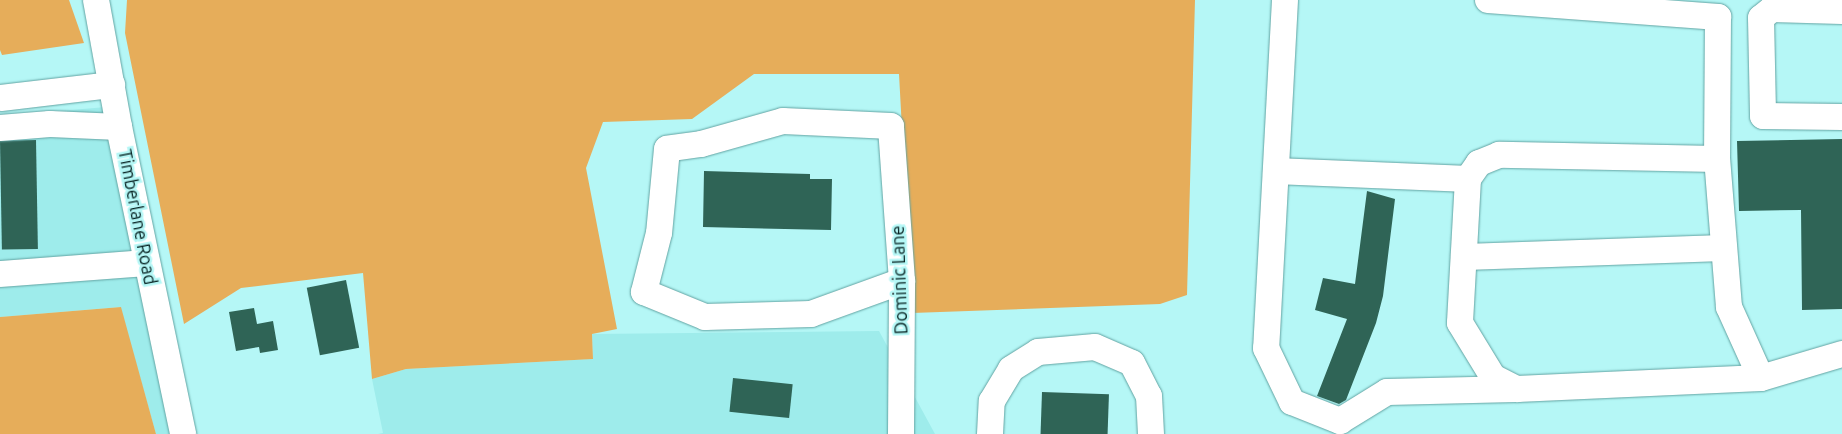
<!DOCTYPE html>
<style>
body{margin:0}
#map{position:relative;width:1842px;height:434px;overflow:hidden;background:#b5f7f6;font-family:Ubuntu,sans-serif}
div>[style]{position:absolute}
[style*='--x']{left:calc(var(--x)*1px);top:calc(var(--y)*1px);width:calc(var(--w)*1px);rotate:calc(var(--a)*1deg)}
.built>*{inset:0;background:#9eeceb}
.green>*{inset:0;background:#e6ad5a}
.building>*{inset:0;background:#2f6456;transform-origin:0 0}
.roads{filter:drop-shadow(0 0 1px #62a3a2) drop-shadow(0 0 1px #62a3a2)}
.minor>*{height:26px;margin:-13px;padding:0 13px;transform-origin:13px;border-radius:13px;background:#fff}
span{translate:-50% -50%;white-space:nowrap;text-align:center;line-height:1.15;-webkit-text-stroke:5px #b5f7f6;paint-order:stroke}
.street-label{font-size:18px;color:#082424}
</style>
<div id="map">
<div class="built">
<i style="clip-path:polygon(118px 106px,185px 434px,156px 434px,120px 307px,0 317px,0 116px)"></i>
<i style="clip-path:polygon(879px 331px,935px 434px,378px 434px,383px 433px,372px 379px,406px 369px,593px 359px,592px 334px)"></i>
</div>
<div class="green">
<i style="clip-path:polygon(0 0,69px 0,84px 43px,2px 55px,0 50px)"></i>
<i style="clip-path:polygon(127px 0,1195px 0,1187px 295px,1160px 304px,912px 313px,899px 74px,754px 74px,692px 119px,603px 122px,586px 168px,617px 329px,592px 334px,593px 359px,406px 369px,372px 379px,363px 273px,241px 288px,184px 324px,125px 33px)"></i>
<i style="clip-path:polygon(121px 307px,156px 434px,0 434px,0 317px)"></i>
</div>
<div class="building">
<i style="clip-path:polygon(1842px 139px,1842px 309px,1802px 310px,1801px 210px,1739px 211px,1737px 141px)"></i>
<i style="left:36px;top:140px;width:109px;height:36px;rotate:89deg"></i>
<i style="clip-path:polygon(704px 171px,810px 174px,810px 179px,832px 179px,831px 230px,703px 227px)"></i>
<i style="clip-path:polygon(1367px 191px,1395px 199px,1383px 296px,1376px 323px,1346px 400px,1339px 404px,1317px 396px,1347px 319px,1315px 310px,1323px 278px,1355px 284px)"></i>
<i style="left:346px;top:280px;width:69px;height:40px;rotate:79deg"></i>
<i style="clip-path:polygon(254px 308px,257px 324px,273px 321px,278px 350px,260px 353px,259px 347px,236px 351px,229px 312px)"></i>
<i style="left:733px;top:378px;width:60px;height:34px;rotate:6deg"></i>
<i style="left:1042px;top:392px;width:67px;height:42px;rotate:2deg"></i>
</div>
<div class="roads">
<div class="minor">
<i style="--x:96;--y:0;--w:129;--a:79.7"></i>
<i style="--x:119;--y:127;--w:314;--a:78.2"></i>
<i style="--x:1285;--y:0;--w:349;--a:93.1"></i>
<i style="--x:1266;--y:348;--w:60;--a:64.3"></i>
<i style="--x:1292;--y:402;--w:52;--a:21.6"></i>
<i style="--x:1340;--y:421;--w:55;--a:-31.7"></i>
<i style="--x:1387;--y:392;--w:129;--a:-1.3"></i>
<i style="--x:1488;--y:0;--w:231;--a:4.2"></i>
<i style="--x:1718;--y:17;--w:142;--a:90.4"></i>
<i style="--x:1842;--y:11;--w:70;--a:-178.4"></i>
<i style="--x:1772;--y:9;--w:14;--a:141"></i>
<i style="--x:1761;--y:18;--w:98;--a:88.8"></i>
<i style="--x:1763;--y:116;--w:79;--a:0.7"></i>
<i style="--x:1;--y:98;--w:112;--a:-6.7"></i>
<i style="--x:0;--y:128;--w:50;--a:-4.6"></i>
<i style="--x:50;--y:124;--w:69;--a:2.5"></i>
<i style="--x:1276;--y:171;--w:192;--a:2.4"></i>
<i style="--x:1464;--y:257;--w:260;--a:-2"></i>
<i style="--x:0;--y:274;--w:147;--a:-4.3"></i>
<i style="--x:1761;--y:378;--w:78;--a:-114.3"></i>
<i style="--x:1729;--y:307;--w:148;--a:-94.6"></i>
<i style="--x:1717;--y:159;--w:218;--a:-178.9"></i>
<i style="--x:1499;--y:155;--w:22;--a:158"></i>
<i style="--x:1479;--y:163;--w:19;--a:125"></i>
<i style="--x:1468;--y:179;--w:144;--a:93.2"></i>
<i style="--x:1460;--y:323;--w:63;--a:58.6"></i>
<i style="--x:1493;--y:377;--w:27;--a:27"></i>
<i style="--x:1517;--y:389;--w:244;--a:-2.6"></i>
<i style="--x:1761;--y:378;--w:84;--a:-16.5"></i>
<i style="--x:901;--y:434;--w:153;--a:-89.6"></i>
<i style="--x:902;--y:281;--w:155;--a:-94.1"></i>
<i style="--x:891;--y:126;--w:108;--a:-177.3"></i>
<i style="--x:783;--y:121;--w:85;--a:164.3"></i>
<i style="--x:701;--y:144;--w:34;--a:172"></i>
<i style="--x:667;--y:149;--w:84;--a:95.4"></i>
<i style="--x:659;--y:233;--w:61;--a:104.3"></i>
<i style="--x:644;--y:292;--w:66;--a:22.3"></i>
<i style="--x:705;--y:317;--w:106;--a:-1.6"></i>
<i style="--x:811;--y:314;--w:97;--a:-19.9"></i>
<i style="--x:990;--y:434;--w:33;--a:-87"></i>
<i style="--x:992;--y:401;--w:37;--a:-59"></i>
<i style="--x:1011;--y:369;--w:32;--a:-32"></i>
<i style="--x:1038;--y:352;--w:57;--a:-5"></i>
<i style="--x:1095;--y:347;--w:40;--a:23.4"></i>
<i style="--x:1132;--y:363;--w:37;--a:63"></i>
<i style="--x:1149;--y:396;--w:38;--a:87"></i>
</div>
</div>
<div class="street-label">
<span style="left:138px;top:217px;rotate:79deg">Timberlane Road</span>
<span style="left:899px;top:280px;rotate:-92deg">Dominic Lane</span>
</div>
</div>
